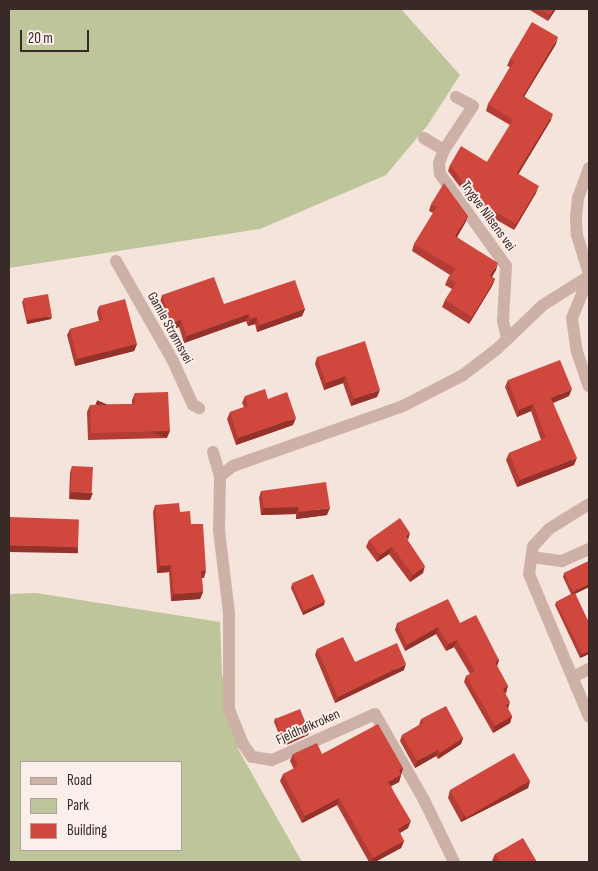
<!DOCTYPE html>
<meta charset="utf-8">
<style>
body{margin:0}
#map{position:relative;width:598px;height:871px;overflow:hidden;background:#f4e4dc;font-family:"Sofia Sans Condensed",sans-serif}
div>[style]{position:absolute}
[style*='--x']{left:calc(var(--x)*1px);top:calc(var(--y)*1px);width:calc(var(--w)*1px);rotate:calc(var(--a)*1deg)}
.green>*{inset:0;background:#bec59a}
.minor>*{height:12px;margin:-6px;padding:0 6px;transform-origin:6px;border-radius:6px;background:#ceb1a6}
.wall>*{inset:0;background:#b33d35}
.shaded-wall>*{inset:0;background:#92322b;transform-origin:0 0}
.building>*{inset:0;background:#d0473e;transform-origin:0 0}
span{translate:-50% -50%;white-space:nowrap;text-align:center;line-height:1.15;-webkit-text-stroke:4px #fbefe9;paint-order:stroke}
.street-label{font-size:14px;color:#392a28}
.frame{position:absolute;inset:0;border:10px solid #392a28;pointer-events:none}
.legend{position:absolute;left:20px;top:761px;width:162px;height:90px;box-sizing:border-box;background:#fbefe9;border:1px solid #ada09c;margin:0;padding:6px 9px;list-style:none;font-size:15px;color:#392a28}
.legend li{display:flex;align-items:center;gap:10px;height:25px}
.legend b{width:25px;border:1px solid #ada09c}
.scale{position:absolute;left:20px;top:30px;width:69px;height:22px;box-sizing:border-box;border:2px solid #392a28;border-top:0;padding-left:6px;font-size:15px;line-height:18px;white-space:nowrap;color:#392a28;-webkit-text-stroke:4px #fbefe9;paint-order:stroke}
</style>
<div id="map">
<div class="green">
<i style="clip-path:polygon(9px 9px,401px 9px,460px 75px,427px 126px,386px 175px,260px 229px,9px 268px)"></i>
<i style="clip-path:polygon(evenodd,36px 593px,220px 622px,222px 674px,238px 749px,302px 862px,9px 862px,9px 594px,36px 593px,21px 762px,181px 762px,181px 850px,21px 850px,21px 762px)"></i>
</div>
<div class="minor">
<i style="--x:456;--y:97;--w:19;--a:28"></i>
<i style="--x:473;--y:106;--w:53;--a:123.4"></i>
<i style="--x:444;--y:150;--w:14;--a:111"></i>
<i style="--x:439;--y:163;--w:11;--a:85"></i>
<i style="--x:440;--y:174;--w:113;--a:54.3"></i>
<i style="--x:506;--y:266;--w:55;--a:93.1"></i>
<i style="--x:503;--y:321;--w:18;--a:77"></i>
<i style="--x:424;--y:138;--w:23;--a:31"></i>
<i style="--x:589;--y:168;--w:32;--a:110"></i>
<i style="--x:578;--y:198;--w:20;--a:96"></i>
<i style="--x:576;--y:218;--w:17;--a:87"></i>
<i style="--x:577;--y:235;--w:41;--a:72.9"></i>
<i style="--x:116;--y:261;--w:115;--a:60.3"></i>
<i style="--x:173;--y:361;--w:48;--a:65.6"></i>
<i style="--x:193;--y:405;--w:7;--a:27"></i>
<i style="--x:589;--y:277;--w:44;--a:112.5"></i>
<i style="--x:572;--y:318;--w:34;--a:82"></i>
<i style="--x:577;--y:352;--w:36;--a:71"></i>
<i style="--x:213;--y:452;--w:25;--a:74"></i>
<i style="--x:589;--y:504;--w:47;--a:148"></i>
<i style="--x:549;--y:529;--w:23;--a:133"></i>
<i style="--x:533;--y:546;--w:28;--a:98"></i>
<i style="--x:529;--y:574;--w:155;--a:67.2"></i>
<i style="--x:532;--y:557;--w:30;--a:8"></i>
<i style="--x:562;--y:561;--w:30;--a:-24"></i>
<i style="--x:573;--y:677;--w:18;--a:-27"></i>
<i style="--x:454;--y:862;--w:69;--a:-115.8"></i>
<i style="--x:424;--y:800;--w:99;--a:-119.7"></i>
<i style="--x:375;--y:714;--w:113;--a:155.9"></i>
<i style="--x:272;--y:760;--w:20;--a:-171"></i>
<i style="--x:252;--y:757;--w:16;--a:-125"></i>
<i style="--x:243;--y:744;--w:38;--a:-112"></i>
<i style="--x:229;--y:709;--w:96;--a:-90"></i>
<i style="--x:229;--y:613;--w:84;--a:-96.9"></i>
<i style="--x:219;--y:530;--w:54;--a:-88.9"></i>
<i style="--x:220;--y:476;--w:16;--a:-38"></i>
<i style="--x:233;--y:466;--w:180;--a:-19.4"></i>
<i style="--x:403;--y:406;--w:68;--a:-27.3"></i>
<i style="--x:463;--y:375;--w:44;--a:-37.6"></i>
<i style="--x:498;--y:348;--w:62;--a:-43.7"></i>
<i style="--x:543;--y:305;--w:54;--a:-32.2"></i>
</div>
<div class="wall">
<i style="clip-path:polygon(528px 9px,556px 9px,548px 21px)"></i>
<i style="clip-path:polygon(556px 44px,524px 96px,551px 120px,518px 174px,536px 193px,514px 230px,475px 207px,448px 171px,450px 165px,487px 162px,510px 125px,486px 111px,488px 104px,510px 67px,507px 66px,510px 59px)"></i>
<i style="clip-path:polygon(431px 204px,468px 216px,465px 223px,457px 237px,496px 270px,492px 277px,495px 279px,492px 286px,469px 324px,442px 307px,445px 300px,452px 289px,445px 285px,448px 278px,450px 275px,412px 251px,414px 244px,433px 213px,429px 211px)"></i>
<i style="clip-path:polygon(162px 295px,224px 304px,305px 309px,302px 316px,257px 332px,255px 324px,248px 326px,246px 321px,184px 343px,179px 327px,170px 330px,160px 302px)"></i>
<i style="clip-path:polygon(24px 299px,51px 319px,27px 324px,22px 302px)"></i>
<i style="clip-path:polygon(99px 306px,137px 344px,134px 351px,75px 366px,67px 335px,70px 329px,99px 321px,97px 312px)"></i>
<i style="clip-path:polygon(317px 357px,377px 397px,351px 406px,343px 383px,324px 390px,315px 364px)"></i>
<i style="clip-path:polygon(508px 380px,569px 396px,553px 403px,574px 465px,517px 487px,506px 460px,509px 453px,541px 440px,531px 411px,517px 417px,505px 387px)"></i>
<i style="clip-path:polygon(135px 393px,167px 438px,88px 440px,87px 412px,90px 405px,132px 404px,132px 400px)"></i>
<i style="clip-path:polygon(245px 396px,268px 399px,293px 425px,236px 445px,227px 419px,230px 412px,244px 407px,242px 403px)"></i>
<i style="clip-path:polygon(72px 466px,90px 500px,69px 499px,70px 473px)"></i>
<i style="clip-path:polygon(261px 491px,327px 515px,296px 519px,296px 514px,261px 515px,259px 498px)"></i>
<i style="clip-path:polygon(155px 505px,180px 512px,191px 524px,204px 578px,202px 578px,203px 592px,200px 599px,171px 601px,169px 572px,157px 573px,153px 512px)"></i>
<i style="clip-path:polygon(369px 540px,407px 540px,423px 573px,410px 582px,389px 554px,377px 562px,366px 547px)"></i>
<i style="clip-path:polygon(589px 561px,589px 587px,575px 594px,589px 623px,589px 654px,580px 658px,555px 605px,556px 602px,571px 594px,563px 577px,564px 573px)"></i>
<i style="clip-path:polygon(292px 584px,324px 605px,303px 615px,291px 588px)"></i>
<i style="clip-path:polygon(397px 623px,460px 623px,499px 660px,497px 666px,508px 686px,505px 693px,508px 709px,512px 716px,510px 723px,493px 733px,464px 682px,466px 676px,470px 674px,454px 647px,446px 651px,436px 634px,405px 651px,395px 630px)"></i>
<i style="clip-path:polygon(317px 649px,355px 662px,404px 670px,335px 703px,315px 655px)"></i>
<i style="clip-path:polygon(275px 718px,309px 731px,308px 735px,284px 746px,274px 722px)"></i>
<i style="clip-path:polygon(421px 719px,463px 738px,461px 744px,438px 759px,436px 756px,415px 768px,400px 741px,402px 735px,419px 725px)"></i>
<i style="clip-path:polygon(293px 754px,322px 754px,403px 768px,399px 782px,391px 786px,408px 828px,400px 833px,404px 841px,401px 848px,375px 862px,369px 862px,337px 805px,302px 823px,280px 781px,283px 774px,294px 769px,290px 761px)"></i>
<i style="clip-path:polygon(530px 781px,528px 788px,461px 822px,448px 798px,450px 790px)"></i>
<i style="clip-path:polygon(495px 854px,537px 862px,493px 862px,492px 861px)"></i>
</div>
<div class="shaded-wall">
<i style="clip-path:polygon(554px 9px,556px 9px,548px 21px,550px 15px)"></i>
<i style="clip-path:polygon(558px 37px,556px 44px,521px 102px,523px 96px)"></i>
<i style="clip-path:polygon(553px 114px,551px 120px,515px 180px,517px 173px)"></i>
<i style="clip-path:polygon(539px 186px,536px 193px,514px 230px,516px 224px)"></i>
<i style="clip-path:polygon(468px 216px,465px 223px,453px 244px,455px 236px)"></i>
<i style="clip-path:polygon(498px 263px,496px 270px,488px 283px,490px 276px)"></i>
<i style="clip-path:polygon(495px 279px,492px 286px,469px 324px,472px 317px)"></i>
<i style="clip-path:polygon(305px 309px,302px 316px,257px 332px,260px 325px)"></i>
<i style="clip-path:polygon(249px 314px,246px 321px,184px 343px,187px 336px)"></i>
<i style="clip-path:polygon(52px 316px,51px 319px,27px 324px,28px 320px)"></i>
<i style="clip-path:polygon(257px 317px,255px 324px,248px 326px,251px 319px)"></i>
<i style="clip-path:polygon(181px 320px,179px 327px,170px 330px,172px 323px)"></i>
<i style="clip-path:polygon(137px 344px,134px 351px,75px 366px,77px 359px)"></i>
<i style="clip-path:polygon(346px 376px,343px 383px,324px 390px,326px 383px)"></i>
<i style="clip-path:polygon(572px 389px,569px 396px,548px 405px,551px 398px)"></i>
<i style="clip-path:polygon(380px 390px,377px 397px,351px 406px,354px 399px)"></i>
<i style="clip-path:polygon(533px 404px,531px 411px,517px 417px,519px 410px)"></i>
<i style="clip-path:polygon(296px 418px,293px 425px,236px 445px,238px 438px)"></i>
<i style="left:170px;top:431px;width:8px;height:79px;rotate:113deg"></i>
<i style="clip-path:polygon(577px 458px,574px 465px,517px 487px,520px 480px)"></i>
<i style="clip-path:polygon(72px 492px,93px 493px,90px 500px,69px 499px)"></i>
<i style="clip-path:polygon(298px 507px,296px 514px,261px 515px,264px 508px)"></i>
<i style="clip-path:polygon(330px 508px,327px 515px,296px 519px,299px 512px)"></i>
<i style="clip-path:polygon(410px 533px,408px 540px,405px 536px)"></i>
<i style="left:9px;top:545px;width:69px;height:7px;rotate:1deg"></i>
<i style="clip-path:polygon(392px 547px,389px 554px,377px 562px,380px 555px)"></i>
<i style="clip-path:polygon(171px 565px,169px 572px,157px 573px,160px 566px)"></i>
<i style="clip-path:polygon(425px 566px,423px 573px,410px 582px,413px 575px)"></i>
<i style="clip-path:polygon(201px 571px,206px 571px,204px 578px,199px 578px)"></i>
<i style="clip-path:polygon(589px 584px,589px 587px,572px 595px,573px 592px)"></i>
<i style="clip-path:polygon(203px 592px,200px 599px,171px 601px,174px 594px)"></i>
<i style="clip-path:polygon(325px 601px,324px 605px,303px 615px,304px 611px)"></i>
<i style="clip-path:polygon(438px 627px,436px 634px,405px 651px,407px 645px)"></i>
<i style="clip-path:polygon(457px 640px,454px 647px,446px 651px,448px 644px)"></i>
<i style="clip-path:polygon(589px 651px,589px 654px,580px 658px,582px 654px)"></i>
<i style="clip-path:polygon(499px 660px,497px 666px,495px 662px)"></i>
<i style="clip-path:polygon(406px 664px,404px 670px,335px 703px,338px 697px)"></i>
<i style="clip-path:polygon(508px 686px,506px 693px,500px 696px,503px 689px)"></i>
<i style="clip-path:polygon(510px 702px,508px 709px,506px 705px)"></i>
<i style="clip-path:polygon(512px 716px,510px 723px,493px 733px,495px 726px)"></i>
<i style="clip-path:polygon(309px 731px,308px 735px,284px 746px,285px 742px)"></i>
<i style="clip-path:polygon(463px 738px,461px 744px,438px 759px,440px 753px)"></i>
<i style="clip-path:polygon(438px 750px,436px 756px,415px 768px,417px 761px)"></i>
<i style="clip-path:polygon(403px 768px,399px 782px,386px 789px,388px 782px,399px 770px)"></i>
<i style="clip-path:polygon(530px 781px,528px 788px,461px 822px,464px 815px)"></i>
<i style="clip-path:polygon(339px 798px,337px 805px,302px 823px,305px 816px)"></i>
<i style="clip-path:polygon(411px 821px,408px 828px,395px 836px,398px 829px)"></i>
<i style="clip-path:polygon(404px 841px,401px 848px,375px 862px,371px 862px,373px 858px)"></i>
</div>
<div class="building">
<i style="clip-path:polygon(540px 9px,554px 9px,550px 15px)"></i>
<i style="clip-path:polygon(532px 22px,558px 37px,523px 96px,553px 114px,517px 173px,539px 186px,516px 224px,477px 201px,450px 165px,461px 146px,487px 162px,513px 120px,488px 104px,514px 62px,510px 59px)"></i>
<i style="clip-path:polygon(444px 183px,468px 216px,455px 236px,498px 263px,490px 276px,495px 279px,472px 317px,445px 300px,456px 283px,448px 278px,456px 269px,414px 244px,437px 207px,431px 204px)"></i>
<i style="clip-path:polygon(214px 277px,224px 304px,295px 280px,305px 309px,260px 325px,257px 317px,251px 319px,249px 314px,187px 336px,181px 320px,172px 323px,162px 295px)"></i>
<i style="left:48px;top:294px;width:22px;height:25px;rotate:80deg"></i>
<i style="clip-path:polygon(125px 299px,137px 344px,77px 359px,70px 329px,103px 320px,99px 306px)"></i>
<i style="clip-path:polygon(365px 341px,380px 390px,354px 399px,346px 376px,326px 383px,317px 357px)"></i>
<i style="clip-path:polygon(560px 360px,572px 389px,551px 398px,577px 458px,520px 480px,509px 453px,546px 438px,533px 404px,519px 410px,508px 380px)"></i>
<i style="clip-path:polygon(265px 389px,268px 399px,287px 392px,296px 418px,238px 438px,230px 412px,248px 406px,245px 396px)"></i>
<i style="clip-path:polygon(168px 392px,170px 431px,91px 433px,90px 405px,135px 404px,135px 393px)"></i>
<i style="left:72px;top:466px;width:21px;height:26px;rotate:3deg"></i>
<i style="clip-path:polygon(326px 482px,330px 508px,299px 512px,298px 507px,264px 508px,261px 491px)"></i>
<i style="clip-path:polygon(179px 503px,180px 512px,190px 511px,191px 524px,203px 524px,206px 571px,201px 571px,203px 592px,174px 594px,171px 565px,160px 566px,155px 505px)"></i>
<i style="left:9px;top:517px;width:70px;height:28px;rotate:2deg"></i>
<i style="clip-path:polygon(400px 518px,410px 533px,405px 536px,425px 566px,413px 575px,392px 547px,380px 555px,369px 540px)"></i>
<i style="clip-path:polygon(589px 561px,589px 584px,573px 592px,564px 573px)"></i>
<i style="left:313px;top:574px;width:30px;height:23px;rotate:66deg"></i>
<i style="clip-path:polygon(575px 593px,589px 623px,589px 651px,582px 654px,556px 602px)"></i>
<i style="clip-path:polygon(448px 599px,460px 623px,476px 615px,499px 660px,495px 662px,508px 686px,503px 689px,510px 702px,506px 705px,512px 716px,495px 726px,466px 676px,475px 671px,457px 640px,448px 644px,438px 627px,407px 645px,397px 623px)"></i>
<i style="clip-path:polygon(343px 637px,355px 662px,397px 643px,406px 664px,338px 697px,317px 649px)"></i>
<i style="clip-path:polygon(446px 706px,463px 738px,440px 753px,438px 750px,417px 761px,402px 735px,424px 723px,421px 719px)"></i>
<i style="left:300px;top:709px;width:24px;height:27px;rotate:68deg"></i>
<i style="clip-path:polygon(378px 724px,403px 768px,399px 770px,401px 775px,388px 782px,411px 821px,398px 829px,404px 841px,373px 858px,339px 798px,305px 816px,283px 774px,298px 766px,293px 754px,317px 743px,322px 754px)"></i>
<i style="left:514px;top:753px;width:32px;height:74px;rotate:60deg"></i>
<i style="clip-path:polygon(523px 838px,537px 862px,500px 862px,495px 854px)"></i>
</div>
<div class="street-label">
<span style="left:488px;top:216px;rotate:54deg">Trygve Nilsens vei</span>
<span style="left:170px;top:328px;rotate:61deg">Gamle Strømsvei</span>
<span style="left:308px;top:727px;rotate:-24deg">Fjeldhøikroken</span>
</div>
<div class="frame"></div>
<ul class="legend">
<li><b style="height:6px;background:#ceb1a6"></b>Road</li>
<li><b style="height:14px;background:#bec59a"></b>Park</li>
<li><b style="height:14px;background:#d0473e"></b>Building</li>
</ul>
<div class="scale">20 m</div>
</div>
